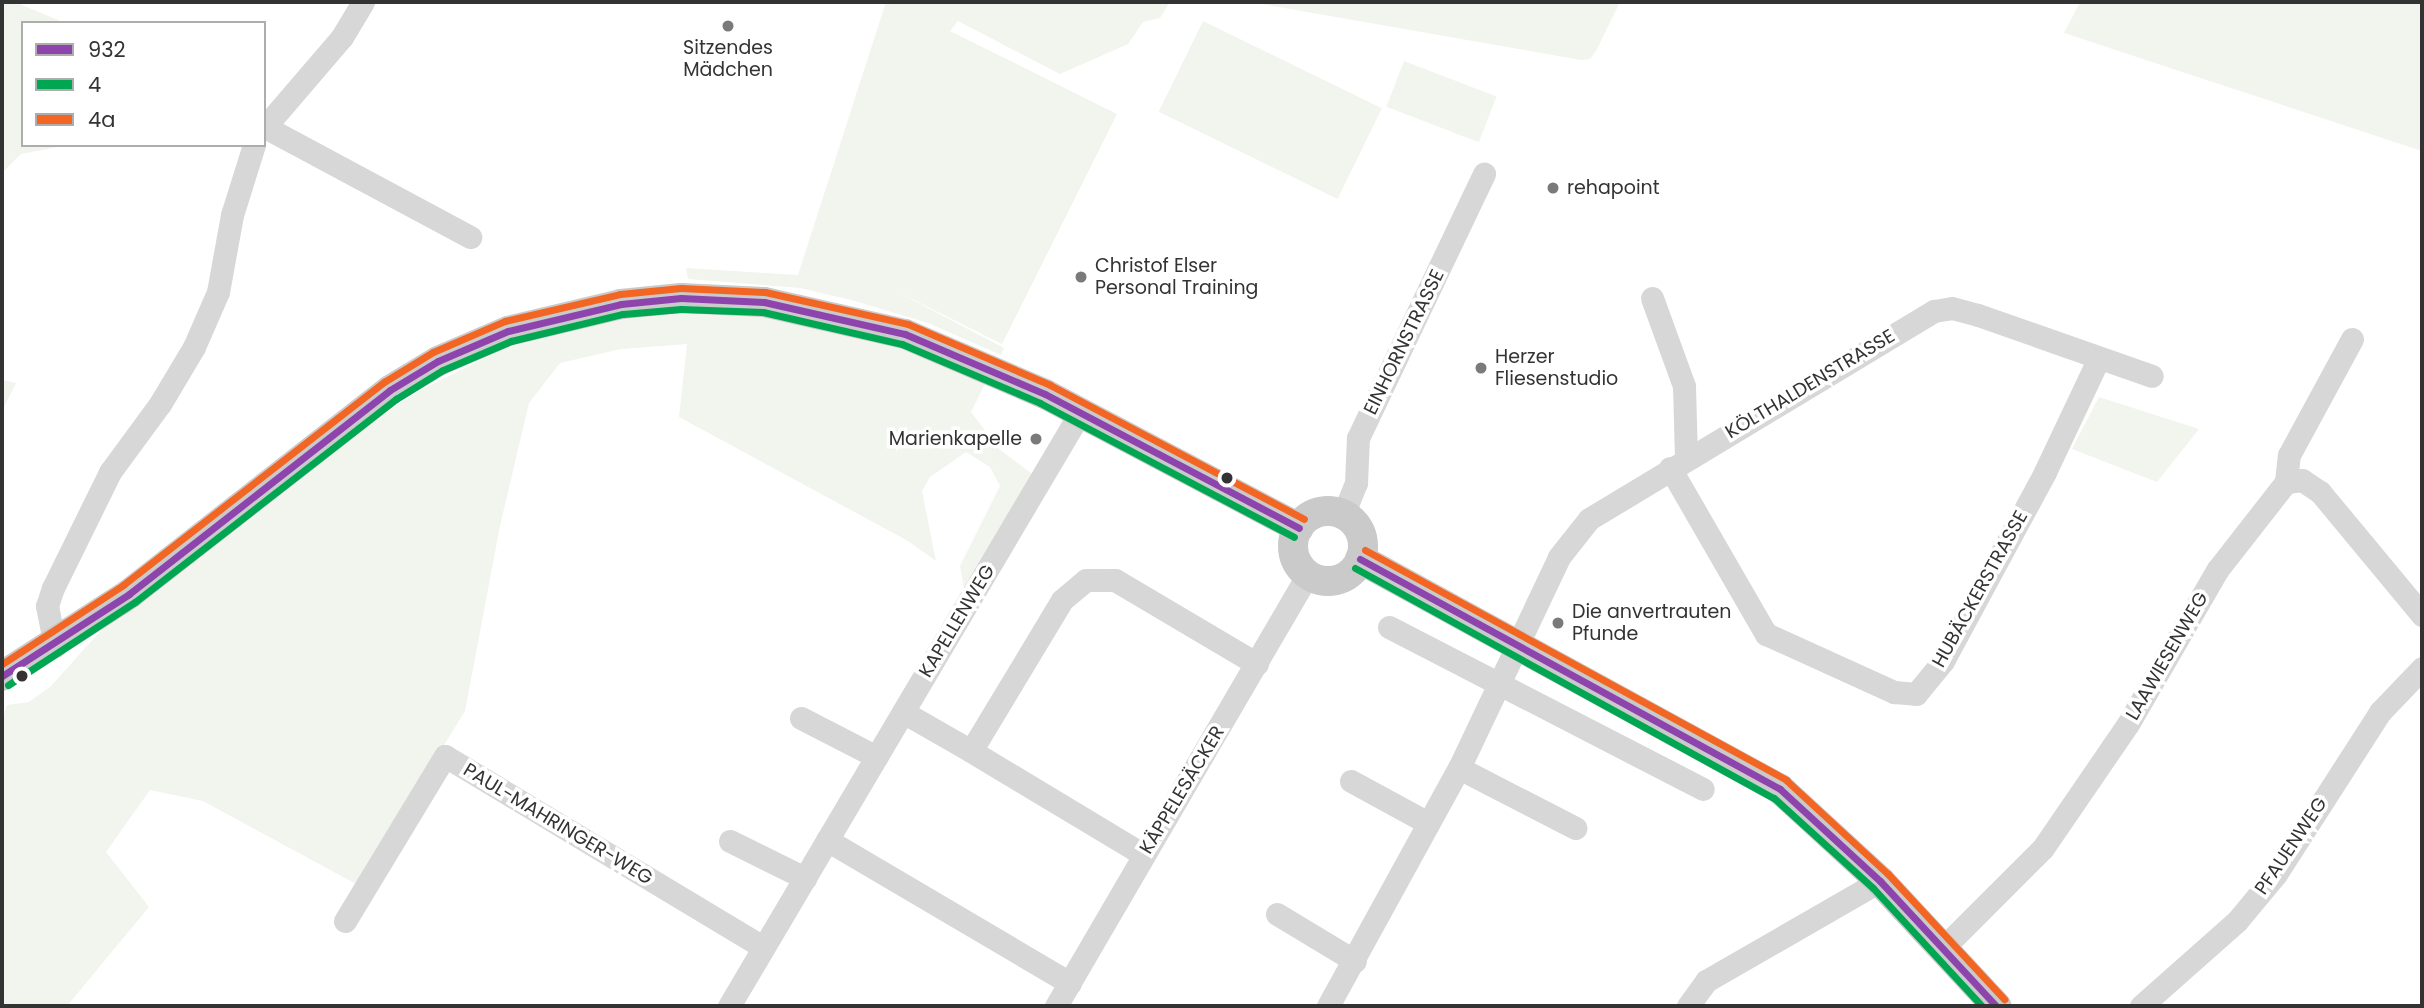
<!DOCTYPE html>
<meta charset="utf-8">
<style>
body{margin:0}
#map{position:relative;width:2424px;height:1008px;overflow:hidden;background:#fff;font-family:Poppins,sans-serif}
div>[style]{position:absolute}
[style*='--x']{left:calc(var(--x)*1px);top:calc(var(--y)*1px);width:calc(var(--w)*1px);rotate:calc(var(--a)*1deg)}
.green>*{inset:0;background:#f1f5ed;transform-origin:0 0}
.minor>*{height:23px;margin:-11.5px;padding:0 11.5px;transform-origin:11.5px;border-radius:11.5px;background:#d7d7d7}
.major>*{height:30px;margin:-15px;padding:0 15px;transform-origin:15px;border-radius:15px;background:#cacaca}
.major>.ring{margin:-15px;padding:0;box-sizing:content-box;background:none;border:30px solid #cacaca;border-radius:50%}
.bus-1>*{height:7px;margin:-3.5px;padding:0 3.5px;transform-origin:3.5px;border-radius:3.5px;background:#8e44ad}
.bus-2>*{height:7px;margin:-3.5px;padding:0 3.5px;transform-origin:3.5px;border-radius:3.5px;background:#00a651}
.bus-3>*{height:7px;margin:-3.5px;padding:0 3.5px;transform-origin:3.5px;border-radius:3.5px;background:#f26522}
.dots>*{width:19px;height:19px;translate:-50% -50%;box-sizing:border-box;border:4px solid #fff;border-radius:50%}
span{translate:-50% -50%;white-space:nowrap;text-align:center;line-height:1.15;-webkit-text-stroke:7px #fff;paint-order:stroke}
.poi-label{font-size:19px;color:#333}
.left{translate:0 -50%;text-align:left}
.right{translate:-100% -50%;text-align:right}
.street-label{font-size:19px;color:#333}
.frame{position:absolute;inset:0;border:4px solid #333;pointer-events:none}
.legend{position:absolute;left:21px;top:21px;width:245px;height:126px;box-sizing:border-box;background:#fff;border:2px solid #adadad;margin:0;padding:9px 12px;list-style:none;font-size:21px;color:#333}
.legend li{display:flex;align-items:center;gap:14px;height:35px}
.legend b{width:35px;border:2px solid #adadad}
</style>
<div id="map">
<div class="green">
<i style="clip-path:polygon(2px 2px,15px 2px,65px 23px,23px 23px,23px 145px,68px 145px,21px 154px,2px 173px)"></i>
<i style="clip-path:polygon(886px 2px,1170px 2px,1160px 18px,1143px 22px,1128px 44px,1060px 74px,958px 21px,950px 31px,1117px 114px,1002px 344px,892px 289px,1004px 348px,1001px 355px,928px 323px,855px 301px,800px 288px,688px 279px,686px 268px,798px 275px)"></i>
<i style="clip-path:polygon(1250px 2px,1620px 2px,1596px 51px,1590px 59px,1581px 60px)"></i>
<i style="clip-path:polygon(2080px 2px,2422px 2px,2422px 151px,2064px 33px)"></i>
<i style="left:1203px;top:21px;width:199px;height:101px;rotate:26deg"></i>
<i style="left:1404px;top:61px;width:99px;height:49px;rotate:21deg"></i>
<i style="clip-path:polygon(643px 311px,749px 311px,856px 331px,986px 382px,971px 412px,999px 449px,1036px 477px,966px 600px,960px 566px,1000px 486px,990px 467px,966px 452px,930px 477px,922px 491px,936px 561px,908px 541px,679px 417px,687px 344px,621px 349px,560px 363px,529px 403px,500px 526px,465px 711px,358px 885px,203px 801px,150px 790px,106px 852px,149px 907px,67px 1006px,2px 1006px,2px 722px,7px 705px,29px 702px,51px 686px,104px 627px,359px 431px,417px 392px,515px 343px)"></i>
<i style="clip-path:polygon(2px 380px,16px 383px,2px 411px)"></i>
<i style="clip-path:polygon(2099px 397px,2199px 429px,2157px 482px,2072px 449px)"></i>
</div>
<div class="minor">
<i style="--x:265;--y:127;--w:233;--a:28.2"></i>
<i style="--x:264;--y:128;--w:120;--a:-49.4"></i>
<i style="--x:342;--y:37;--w:41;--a:-59"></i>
<i style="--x:1652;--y:298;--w:94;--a:70"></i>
<i style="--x:1684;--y:386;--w:72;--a:88.4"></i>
<i style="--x:1670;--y:468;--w:192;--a:60"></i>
<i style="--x:1766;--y:634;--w:141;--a:24.4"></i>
<i style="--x:1894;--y:692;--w:22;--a:5"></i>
<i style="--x:1916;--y:694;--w:43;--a:-50.7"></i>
<i style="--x:1943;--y:661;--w:215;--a:-61.6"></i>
<i style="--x:2045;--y:472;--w:126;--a:-64.7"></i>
<i style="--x:2286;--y:482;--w:27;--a:-84"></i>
<i style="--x:2289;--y:455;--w:132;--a:-61.5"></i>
<i style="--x:1343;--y:515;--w:35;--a:-68"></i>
<i style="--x:1356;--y:483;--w:45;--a:-87.5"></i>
<i style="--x:1358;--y:438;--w:293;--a:-64.5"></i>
<i style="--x:1389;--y:627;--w:353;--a:27.3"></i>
<i style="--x:55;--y:646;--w:41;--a:-101.3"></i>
<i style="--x:47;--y:606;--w:19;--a:-72"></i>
<i style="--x:53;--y:588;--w:129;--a:-63.8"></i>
<i style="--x:110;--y:472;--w:84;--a:-53.7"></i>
<i style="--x:160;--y:404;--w:66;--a:-59.2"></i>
<i style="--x:194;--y:347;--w:60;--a:-66.4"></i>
<i style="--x:218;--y:292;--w:78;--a:-79.7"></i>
<i style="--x:232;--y:215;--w:73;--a:-72.6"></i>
<i style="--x:903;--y:712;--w:78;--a:29.8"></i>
<i style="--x:801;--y:718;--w:85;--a:27.2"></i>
<i style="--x:1459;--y:768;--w:131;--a:27.3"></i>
<i style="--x:1351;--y:781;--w:88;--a:28.6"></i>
<i style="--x:827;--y:840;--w:282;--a:30.5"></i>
<i style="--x:730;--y:841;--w:84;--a:26.3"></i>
<i style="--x:1144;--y:855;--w:202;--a:-149"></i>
<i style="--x:971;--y:751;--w:176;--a:-58.9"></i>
<i style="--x:1062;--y:600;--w:31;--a:-40"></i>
<i style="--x:1086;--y:580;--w:29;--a:0"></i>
<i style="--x:1115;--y:580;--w:165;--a:30.6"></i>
<i style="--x:1277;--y:914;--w:91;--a:31.1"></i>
<i style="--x:345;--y:921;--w:193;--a:-58.8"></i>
<i style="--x:445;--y:756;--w:371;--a:31"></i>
<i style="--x:1943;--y:948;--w:141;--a:-45"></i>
<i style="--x:2043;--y:848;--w:150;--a:-55.6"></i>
<i style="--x:2128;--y:724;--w:179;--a:-59.9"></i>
<i style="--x:2218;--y:569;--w:110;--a:-52"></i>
<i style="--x:2286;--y:482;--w:16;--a:-7"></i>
<i style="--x:2302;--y:480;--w:22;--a:34"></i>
<i style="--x:2320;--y:492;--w:160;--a:50.3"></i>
<i style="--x:729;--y:1006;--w:691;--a:-59.39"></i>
<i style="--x:1056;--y:1006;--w:500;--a:-59.74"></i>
<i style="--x:1328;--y:1006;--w:272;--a:-61.2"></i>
<i style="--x:1459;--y:768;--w:233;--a:-64.6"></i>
<i style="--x:1559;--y:557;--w:48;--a:-51.7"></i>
<i style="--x:1589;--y:519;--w:403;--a:-31.1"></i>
<i style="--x:1934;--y:311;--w:18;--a:-9"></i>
<i style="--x:1952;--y:308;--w:27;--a:15"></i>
<i style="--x:1978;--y:315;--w:184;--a:19.3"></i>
<i style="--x:1688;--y:1006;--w:31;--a:-54"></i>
<i style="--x:1706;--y:981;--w:201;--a:-29.9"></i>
<i style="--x:2141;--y:1006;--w:128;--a:-41.5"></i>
<i style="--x:2237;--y:921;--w:61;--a:-50.3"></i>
<i style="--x:2276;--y:874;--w:193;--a:-57.3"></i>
<i style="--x:2380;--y:712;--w:61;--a:-46.3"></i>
</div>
<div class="major">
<i class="ring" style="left:1293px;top:511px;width:40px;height:40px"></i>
<i style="--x:1360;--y:559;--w:479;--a:28.7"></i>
<i style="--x:1780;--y:789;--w:136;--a:42.6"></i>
<i style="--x:1880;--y:881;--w:171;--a:47.1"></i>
<i style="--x:2;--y:676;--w:151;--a:-32.8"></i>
<i style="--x:129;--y:594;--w:331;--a:-38"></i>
<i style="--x:390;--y:390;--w:56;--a:-31.1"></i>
<i style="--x:438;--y:361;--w:76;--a:-23.2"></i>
<i style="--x:508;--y:331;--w:116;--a:-13.4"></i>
<i style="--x:621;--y:304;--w:60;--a:-5.7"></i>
<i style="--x:681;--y:298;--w:83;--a:2.8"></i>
<i style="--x:764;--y:302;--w:145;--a:12.8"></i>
<i style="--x:905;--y:334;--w:152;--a:23.2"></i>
<i style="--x:1045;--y:394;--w:287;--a:27.8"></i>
</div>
<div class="bus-1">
<i style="--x:1360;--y:559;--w:479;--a:28.7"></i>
<i style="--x:1780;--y:789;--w:136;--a:42.6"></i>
<i style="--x:1880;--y:881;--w:171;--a:47.1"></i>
<i style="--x:2;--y:676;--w:151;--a:-32.8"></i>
<i style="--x:129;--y:594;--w:331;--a:-38"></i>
<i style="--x:390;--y:390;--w:56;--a:-31.1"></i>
<i style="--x:438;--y:361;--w:76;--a:-23.2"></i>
<i style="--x:508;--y:331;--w:116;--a:-13.4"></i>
<i style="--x:621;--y:304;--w:60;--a:-5.7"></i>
<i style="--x:681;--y:298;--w:83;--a:2.8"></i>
<i style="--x:764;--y:302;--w:145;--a:12.8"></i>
<i style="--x:905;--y:334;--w:152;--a:23.2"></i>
<i style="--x:1045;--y:394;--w:287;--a:27.8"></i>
</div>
<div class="bus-2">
<i style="--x:1355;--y:568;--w:478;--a:28.8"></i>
<i style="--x:1774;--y:798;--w:134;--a:42.3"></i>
<i style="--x:1873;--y:888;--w:161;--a:47.3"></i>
<i style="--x:8;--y:685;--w:152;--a:-33.2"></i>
<i style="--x:135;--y:602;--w:331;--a:-37.9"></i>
<i style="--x:396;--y:399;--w:55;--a:-31.7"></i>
<i style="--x:443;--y:370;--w:74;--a:-23.1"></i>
<i style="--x:511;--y:341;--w:115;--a:-13.6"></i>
<i style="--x:623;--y:314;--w:58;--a:-4.9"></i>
<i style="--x:681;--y:309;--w:82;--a:2.1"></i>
<i style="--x:763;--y:312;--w:143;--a:13"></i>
<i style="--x:902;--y:344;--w:150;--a:23.1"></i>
<i style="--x:1040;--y:403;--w:287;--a:27.8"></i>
</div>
<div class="bus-3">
<i style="--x:1365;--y:550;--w:480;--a:28.6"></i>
<i style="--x:1786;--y:780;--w:139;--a:42.7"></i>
<i style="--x:1888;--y:874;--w:171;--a:47.1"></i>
<i style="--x:2;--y:664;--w:145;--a:-33.1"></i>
<i style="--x:123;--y:585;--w:331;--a:-37.9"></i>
<i style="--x:384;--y:382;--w:57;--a:-31.5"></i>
<i style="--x:433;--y:352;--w:78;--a:-23.3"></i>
<i style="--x:505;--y:321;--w:118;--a:-13.2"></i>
<i style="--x:620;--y:294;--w:61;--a:-5.6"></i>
<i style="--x:681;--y:288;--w:84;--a:2.7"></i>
<i style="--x:765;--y:292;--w:147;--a:12.6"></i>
<i style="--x:908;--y:324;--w:155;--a:23.2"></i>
<i style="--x:1050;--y:385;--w:287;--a:27.8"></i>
</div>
<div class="dots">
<i style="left:728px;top:26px;background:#7a7a7a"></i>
<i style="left:1553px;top:188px;background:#7a7a7a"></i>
<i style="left:1081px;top:277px;background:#7a7a7a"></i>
<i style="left:1481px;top:368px;background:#7a7a7a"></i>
<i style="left:1036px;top:439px;background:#7a7a7a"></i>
<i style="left:1227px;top:478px;background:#333"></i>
<i style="left:1558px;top:623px;background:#7a7a7a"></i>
<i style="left:22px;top:676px;background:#333"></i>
</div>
<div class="poi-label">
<span style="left:728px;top:59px">Sitzendes<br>Mädchen</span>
<span class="left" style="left:1567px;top:188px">rehapoint</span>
<span class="left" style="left:1095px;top:277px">Christof Elser<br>Personal Training</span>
<span class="left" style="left:1495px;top:368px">Herzer<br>Fliesenstudio</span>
<span class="right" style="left:1022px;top:439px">Marienkapelle</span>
<span class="left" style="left:1572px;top:623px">Die anvertrauten<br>Pfunde</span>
</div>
<div class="street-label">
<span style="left:1404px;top:342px;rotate:-64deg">EINHORNSTRASSE</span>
<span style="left:1810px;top:384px;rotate:-31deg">KÖLTHALDENSTRASSE</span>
<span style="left:1980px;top:589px;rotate:-61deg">HUBÄCKERSTRASSE</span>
<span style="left:957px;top:621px;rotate:-59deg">KAPELLENWEG</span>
<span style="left:2167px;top:656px;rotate:-60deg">LAAWIESENWEG</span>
<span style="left:1182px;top:790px;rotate:-59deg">KÄPPELESÄCKER</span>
<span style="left:558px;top:824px;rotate:31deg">PAUL-MAHRINGER-WEG</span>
<span style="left:2291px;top:846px;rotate:-56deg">PFAUENWEG</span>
</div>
<div class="frame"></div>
<ul class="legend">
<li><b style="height:9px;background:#8e44ad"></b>932</li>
<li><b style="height:9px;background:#00a651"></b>4</li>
<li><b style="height:9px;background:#f26522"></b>4a</li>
</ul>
</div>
